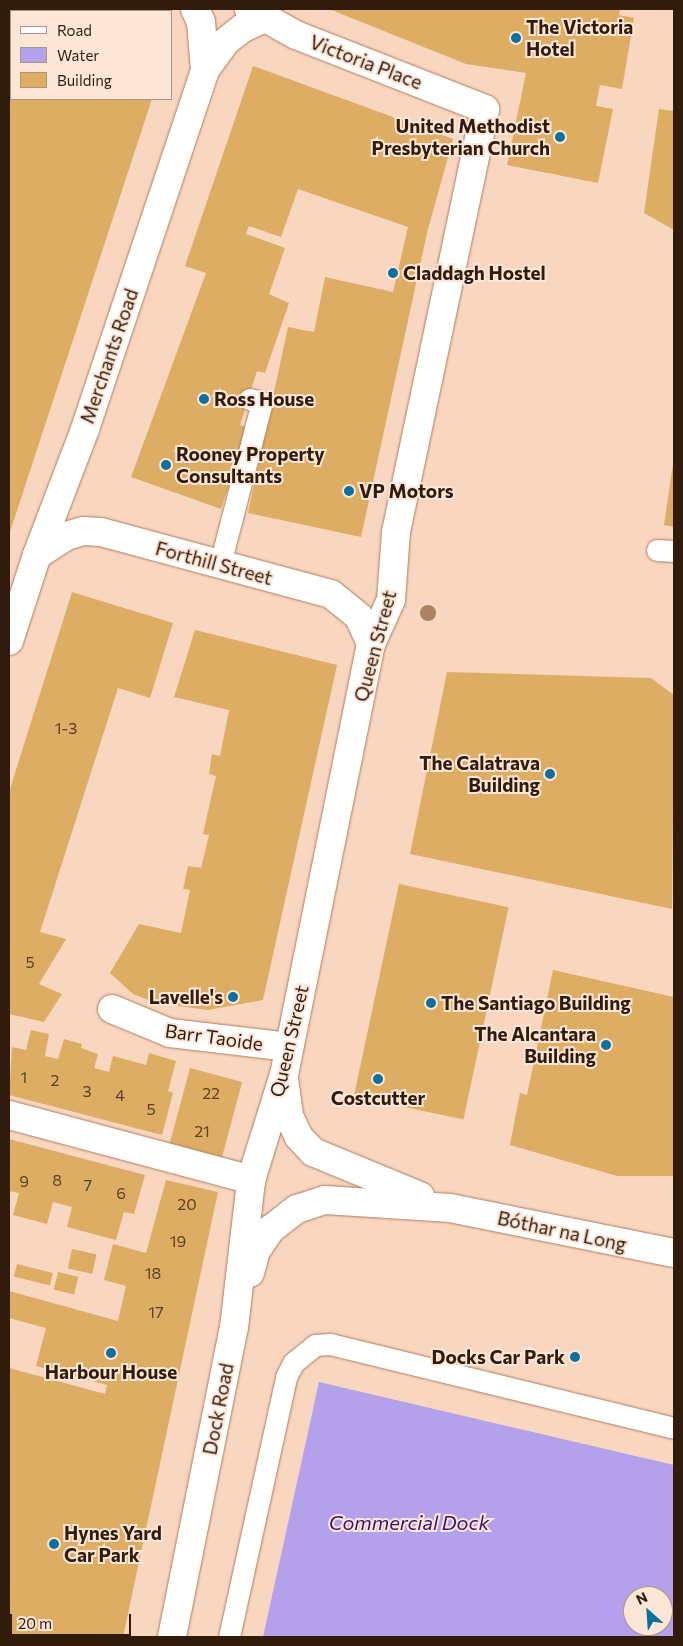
<!DOCTYPE html>
<meta charset="utf-8">
<style>
body{margin:0}
#map{position:relative;width:683px;height:1646px;overflow:hidden;background:#f8d6c0;font-family:Commissioner,sans-serif}
div>[style]{position:absolute}
[style*='--x']{left:calc(var(--x)*1px);top:calc(var(--y)*1px);width:calc(var(--w)*1px);rotate:calc(var(--a)*1deg)}
.water>*{inset:0;background:#b4a1eb}
.building>*{inset:0;background:#dead64;transform-origin:0 0}
.roads{filter:drop-shadow(0 0 1px #af7c58) drop-shadow(0 0 1px #af7c58)}
.lane>*{height:21px;margin:-10.5px;padding:0 10.5px;transform-origin:10.5px;border-radius:10.5px;background:#fff}
.street>*{height:28px;margin:-14px;padding:0 14px;transform-origin:14px;border-radius:14px;background:#fff}
.secondary>*{height:28px;margin:-14px;padding:0 14px;transform-origin:14px;border-radius:14px;background:#fff}
.trees>*{width:16px;height:16px;margin:-8px;border-radius:50%;background:#ab8264}
.dots>*{width:14px;height:14px;translate:-50% -50%;box-sizing:border-box;border:2px solid #fde6d7;border-radius:50%}
span{translate:-50% -50%;white-space:nowrap;text-align:center;line-height:1.15;-webkit-text-stroke:4px #fde6d7;paint-order:stroke}
.number-label{font-size:16px;color:#5c4023}
.number-label span{-webkit-text-stroke-width:0}
.poi-label{font-size:19px;color:#301b0d;font-weight:700}
.left{translate:0 -50%;text-align:left}
.right{translate:-100% -50%;text-align:right}
.street-label{font-size:19px;color:#301b0d}
.water-label{font-size:20px;color:#371369;font-style:italic}
.frame{position:absolute;inset:0;border:10px solid #301b0d;pointer-events:none}
.legend{position:absolute;left:10px;top:10px;width:162px;height:90px;box-sizing:border-box;background:#fde6d7;border:1px solid #ab9586;margin:0;padding:6px 9px;list-style:none;font-size:15px;color:#301b0d}
.legend li{display:flex;align-items:center;gap:10px;height:25px}
.legend b{width:25px;border:1px solid #ab9586}
.north{position:absolute;left:623px;top:1586px;width:50px;height:50px;box-sizing:border-box;background:#fde6d7;border:1px solid #ab9586;border-radius:50%;rotate:334deg;font-size:14px;font-weight:700;line-height:20px;text-align:center;color:#301b0d}
.north::after{content:'';display:block;margin:auto;width:18px;height:22px;background:#0c719e;clip-path:polygon(50% 0,100% 100%,50% 72%,0 100%)}
.scale{position:absolute;left:10px;top:1614px;width:121px;height:22px;box-sizing:border-box;border:2px solid #301b0d;border-top:0;padding-left:6px;font-size:15px;line-height:18px;white-space:nowrap;color:#301b0d;-webkit-text-stroke:4px #fde6d7;paint-order:stroke}
</style>
<div id="map">
<div class="water">
<i style="clip-path:polygon(evenodd,319px 1382px,674px 1465px,674px 1637px,263px 1637px,319px 1382px,633px 1596px,663px 1596px,663px 1626px,633px 1626px,633px 1596px)"></i>
</div>
<div class="building">
<i style="clip-path:polygon(9px 9px,95px 11px,11px 11px,11px 99px,152px 99px,9px 535px)"></i>
<i style="clip-path:polygon(329px 9px,620px 9px,619px 15px,634px 18px,622px 89px,600px 85px,596px 106px,613px 109px,598px 183px,507px 165px,526px 73px,466px 64px)"></i>
<i style="clip-path:polygon(253px 66px,453px 139px,427px 233px,361px 537px,248px 513px,288px 327px,314px 332px,325px 277px,393px 292px,408px 227px,298px 189px,281px 237px,249px 226px,246px 234px,285px 248px,269px 294px,289px 303px,265px 373px,257px 371px,240px 425px,249px 428px,221px 509px,131px 477px,206px 273px,185px 266px)"></i>
<i style="clip-path:polygon(659px 109px,674px 111px,674px 230px,644px 213px)"></i>
<i style="clip-path:polygon(673px 464px,674px 465px,674px 527px,664px 525px)"></i>
<i style="clip-path:polygon(72px 592px,173px 623px,150px 698px,118px 688px,40px 932px,66px 939px,39px 984px,62px 994px,44px 1022px,9px 1014px,9px 792px)"></i>
<i style="clip-path:polygon(195px 630px,337px 665px,263px 1000px,208px 1010px,156px 1003px,133px 994px,110px 973px,139px 924px,181px 933px,190px 890px,183px 889px,188px 866px,201px 868px,209px 835px,203px 834px,216px 776px,209px 774px,212px 754px,220px 756px,229px 710px,174px 697px)"></i>
<i style="clip-path:polygon(447px 672px,651px 678px,674px 695px,672px 909px,410px 854px)"></i>
<i style="left:399px;top:884px;width:112px;height:217px;rotate:12deg"></i>
<i style="clip-path:polygon(553px 970px,674px 997px,674px 1176px,617px 1176px,510px 1145px,520px 1093px,527px 1095px)"></i>
<i style="clip-path:polygon(31px 1030px,49px 1034px,45px 1056px,58px 1059px,64px 1039px,82px 1044px,81px 1048px,98px 1054px,94px 1068px,109px 1072px,113px 1056px,146px 1065px,149px 1053px,176px 1061px,168px 1091px,173px 1093px,162px 1135px,9px 1095px,12px 1047px,26px 1050px)"></i>
<i style="left:190px;top:1068px;width:54px;height:78px;rotate:15deg"></i>
<i style="clip-path:polygon(9px 1139px,145px 1175px,134px 1214px,124px 1212px,116px 1240px,67px 1227px,72px 1207px,53px 1202px,47px 1224px,13px 1215px,19px 1193px,9px 1191px)"></i>
<i style="clip-path:polygon(166px 1180px,218px 1192px,123px 1637px,9px 1637px,9px 1368px,105px 1394px,107px 1385px,36px 1366px,46px 1328px,9px 1318px,9px 1291px,118px 1321px,126px 1286px,104px 1280px,113px 1244px,146px 1253px)"></i>
<i style="left:72px;top:1249px;width:25px;height:20px;rotate:12deg"></i>
<i style="left:17px;top:1264px;width:37px;height:13px;rotate:14deg"></i>
<i style="left:58px;top:1272px;width:21px;height:18px;rotate:14deg"></i>
</div>
<div class="roads">
<div class="lane">
<i style="--x:657;--y:550;--w:17;--a:3"></i>
<i style="--x:220;--y:564;--w:167;--a:-75.5"></i>
<i style="--x:262;--y:402;--w:13;--a:-167"></i>
<i style="--x:229;--y:1637;--w:266;--a:-77.6"></i>
<i style="--x:286;--y:1377;--w:16;--a:-63"></i>
<i style="--x:293;--y:1363;--w:28;--a:-39"></i>
<i style="--x:315;--y:1345;--w:15;--a:-4"></i>
<i style="--x:330;--y:1344;--w:354;--a:13.7"></i>
</div>
<div class="street">
<i style="--x:112;--y:1009;--w:63;--a:22.5"></i>
<i style="--x:170;--y:1033;--w:120;--a:6.7"></i>
<i style="--x:9;--y:1115;--w:251;--a:15"></i>
</div>
<div class="secondary">
<i style="--x:195;--y:9;--w:14;--a:65"></i>
<i style="--x:201;--y:22;--w:48;--a:85.2"></i>
<i style="--x:37;--y:555;--w:35;--a:-33"></i>
<i style="--x:66;--y:536;--w:18;--a:-16"></i>
<i style="--x:83;--y:531;--w:18;--a:3"></i>
<i style="--x:101;--y:532;--w:238;--a:15.1"></i>
<i style="--x:331;--y:594;--w:36;--a:39"></i>
<i style="--x:359;--y:617;--w:30;--a:66"></i>
<i style="--x:9;--y:641;--w:90;--a:-72"></i>
<i style="--x:37;--y:555;--w:135;--a:-69.1"></i>
<i style="--x:85;--y:429;--w:379;--a:-71.5"></i>
<i style="--x:205;--y:70;--w:34;--a:-54"></i>
<i style="--x:225;--y:42;--w:23;--a:-38"></i>
<i style="--x:243;--y:28;--w:26;--a:-25"></i>
<i style="--x:284;--y:1079;--w:37;--a:82"></i>
<i style="--x:289;--y:1116;--w:23;--a:65"></i>
<i style="--x:299;--y:1137;--w:21;--a:47"></i>
<i style="--x:313;--y:1152;--w:116;--a:22.4"></i>
<i style="--x:250;--y:1273;--w:23;--a:-75"></i>
<i style="--x:256;--y:1251;--w:27;--a:-56"></i>
<i style="--x:271;--y:1229;--w:33;--a:-38"></i>
<i style="--x:297;--y:1209;--w:29;--a:-18"></i>
<i style="--x:325;--y:1200;--w:125;--a:3.7"></i>
<i style="--x:450;--y:1208;--w:228;--a:11.4"></i>
<i style="--x:172;--y:1637;--w:315;--a:-78.7"></i>
<i style="--x:234;--y:1328;--w:149;--a:-83.4"></i>
<i style="--x:251;--y:1180;--w:110;--a:-72.6"></i>
<i style="--x:284;--y:1075;--w:440;--a:-78.6"></i>
<i style="--x:371;--y:644;--w:48;--a:-65.6"></i>
<i style="--x:391;--y:600;--w:68;--a:-85.8"></i>
<i style="--x:396;--y:532;--w:432;--a:-78.1"></i>
<i style="--x:485;--y:109;--w:203;--a:-158.6"></i>
<i style="--x:296;--y:35;--w:54;--a:-151"></i>
</div>
</div>
<div class="trees">
<i style="left:428px;top:613px"></i>
</div>
<div class="dots">
<i style="left:516px;top:38px;background:#0c719e"></i>
<i style="left:560px;top:137px;background:#0c719e"></i>
<i style="left:393px;top:273px;background:#0c719e"></i>
<i style="left:204px;top:399px;background:#0c719e"></i>
<i style="left:166px;top:465px;background:#0c719e"></i>
<i style="left:349px;top:491px;background:#0c719e"></i>
<i style="left:550px;top:774px;background:#0c719e"></i>
<i style="left:233px;top:997px;background:#0c719e"></i>
<i style="left:431px;top:1003px;background:#0c719e"></i>
<i style="left:606px;top:1045px;background:#0c719e"></i>
<i style="left:378px;top:1079px;background:#0c719e"></i>
<i style="left:111px;top:1353px;background:#0c719e"></i>
<i style="left:575px;top:1357px;background:#0c719e"></i>
<i style="left:54px;top:1544px;background:#0c719e"></i>
</div>
<div class="number-label">
<span style="left:66px;top:728px">1-3</span>
<span style="left:30px;top:962px">5</span>
<span style="left:24px;top:1077px">1</span>
<span style="left:55px;top:1080px">2</span>
<span style="left:87px;top:1091px">3</span>
<span style="left:211px;top:1093px">22</span>
<span style="left:120px;top:1095px">4</span>
<span style="left:151px;top:1109px">5</span>
<span style="left:202px;top:1131px">21</span>
<span style="left:57px;top:1180px">8</span>
<span style="left:24px;top:1181px">9</span>
<span style="left:88px;top:1185px">7</span>
<span style="left:121px;top:1193px">6</span>
<span style="left:187px;top:1204px">20</span>
<span style="left:178px;top:1241px">19</span>
<span style="left:153px;top:1273px">18</span>
<span style="left:156px;top:1312px">17</span>
</div>
<div class="poi-label">
<span class="left" style="left:526px;top:38px">The Victoria<br>Hotel</span>
<span class="right" style="left:550px;top:137px">United Methodist<br>Presbyterian Church</span>
<span class="left" style="left:403px;top:273px">Claddagh Hostel</span>
<span class="left" style="left:214px;top:399px">Ross House</span>
<span class="left" style="left:176px;top:465px">Rooney Property<br>Consultants</span>
<span class="left" style="left:359px;top:491px">VP Motors</span>
<span class="right" style="left:540px;top:774px">The Calatrava<br>Building</span>
<span class="right" style="left:223px;top:997px">Lavelle's</span>
<span class="left" style="left:441px;top:1003px">The Santiago Building</span>
<span class="right" style="left:596px;top:1045px">The Alcantara<br>Building</span>
<span style="left:378px;top:1098px">Costcutter</span>
<span class="right" style="left:565px;top:1357px">Docks Car Park</span>
<span style="left:111px;top:1372px">Harbour House</span>
<span class="left" style="left:64px;top:1544px">Hynes Yard<br>Car Park</span>
</div>
<div class="street-label">
<span style="left:366px;top:62px;rotate:21deg">Victoria Place</span>
<span style="left:109px;top:356px;rotate:-71deg">Merchants Road</span>
<span style="left:214px;top:563px;rotate:15deg">Forthill Street</span>
<span style="left:375px;top:646px;rotate:-75deg">Queen Street</span>
<span style="left:214px;top:1037px;rotate:8deg">Barr Taoide</span>
<span style="left:289px;top:1041px;rotate:-77deg">Queen Street</span>
<span style="left:562px;top:1231px;rotate:12deg">Bóthar na Long</span>
<span style="left:218px;top:1409px;rotate:-79deg">Dock Road</span>
</div>
<div class="water-label">
<span style="left:409px;top:1522px">Commercial Dock</span>
</div>
<div class="frame"></div>
<ul class="legend">
<li><b style="height:6px;background:#fff"></b>Road</li>
<li><b style="height:14px;background:#b4a1eb"></b>Water</li>
<li><b style="height:14px;background:#dead64"></b>Building</li>
</ul>
<div class="north">N</div>
<div class="scale">20 m</div>
</div>
